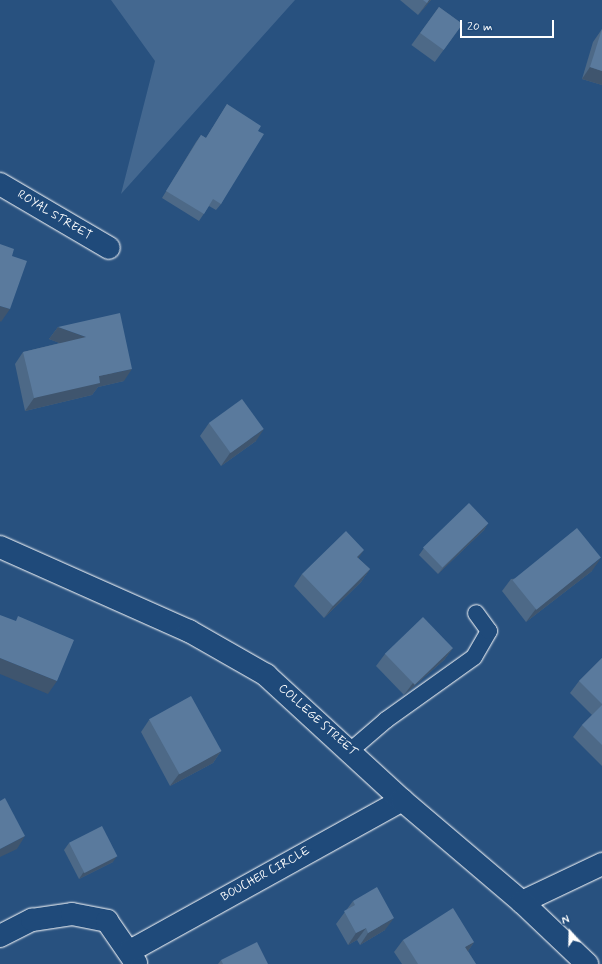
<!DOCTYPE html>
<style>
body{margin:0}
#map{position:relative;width:602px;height:964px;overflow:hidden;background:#28517f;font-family:Mynerve,sans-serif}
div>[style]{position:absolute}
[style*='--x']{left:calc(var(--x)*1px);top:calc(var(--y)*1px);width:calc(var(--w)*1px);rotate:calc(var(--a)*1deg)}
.green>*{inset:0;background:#446890}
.roads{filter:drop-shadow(0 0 1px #fff) drop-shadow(0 0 1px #fff)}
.lane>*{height:16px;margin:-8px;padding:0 8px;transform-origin:8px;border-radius:8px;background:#1f4a7a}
.street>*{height:22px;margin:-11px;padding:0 11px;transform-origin:11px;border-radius:11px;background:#1f4a7a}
.secondary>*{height:22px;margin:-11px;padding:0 11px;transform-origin:11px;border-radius:11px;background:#1f4a7a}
.wall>*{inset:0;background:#4d6987;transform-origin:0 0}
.shaded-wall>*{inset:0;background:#3f556e}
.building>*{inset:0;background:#5a7a9d;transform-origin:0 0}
span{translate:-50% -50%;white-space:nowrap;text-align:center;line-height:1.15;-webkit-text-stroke:4px #1f4a7a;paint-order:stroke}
.street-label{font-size:12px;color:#fff}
.north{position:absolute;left:550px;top:912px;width:40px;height:40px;-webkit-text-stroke:3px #1f4a7a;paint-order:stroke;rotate:340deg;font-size:11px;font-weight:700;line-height:16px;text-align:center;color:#fff}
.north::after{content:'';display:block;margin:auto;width:14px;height:18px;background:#fff;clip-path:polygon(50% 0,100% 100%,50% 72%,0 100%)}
.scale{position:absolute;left:460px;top:20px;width:94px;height:18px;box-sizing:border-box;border:2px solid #fff;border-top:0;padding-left:5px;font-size:12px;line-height:14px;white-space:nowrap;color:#fff;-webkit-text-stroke:3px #1f4a7a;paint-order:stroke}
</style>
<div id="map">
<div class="green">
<i style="clip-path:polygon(111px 0,295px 0,121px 194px,155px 61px)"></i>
</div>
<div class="roads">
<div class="lane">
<i style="--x:350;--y:751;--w:48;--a:-40.7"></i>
<i style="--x:386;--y:720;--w:108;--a:-35.6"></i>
<i style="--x:474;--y:657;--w:30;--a:-60"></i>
<i style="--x:489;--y:631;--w:22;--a:-126"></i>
</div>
<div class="street">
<i style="--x:0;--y:184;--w:126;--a:30.4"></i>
<i style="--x:522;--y:902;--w:89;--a:-25.4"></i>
<i style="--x:0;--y:936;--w:36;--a:-27"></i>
<i style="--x:32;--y:920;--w:40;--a:-8.5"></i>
<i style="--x:72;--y:914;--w:36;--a:11"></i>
<i style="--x:107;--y:921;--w:51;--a:55.4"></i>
<i style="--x:130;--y:951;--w:311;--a:-29"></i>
</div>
<div class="secondary">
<i style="--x:0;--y:547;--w:207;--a:24"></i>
<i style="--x:189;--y:631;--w:89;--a:29.7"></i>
<i style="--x:266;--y:675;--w:185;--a:42.6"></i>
<i style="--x:402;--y:800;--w:157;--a:40.4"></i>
<i style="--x:522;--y:902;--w:90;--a:43.6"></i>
</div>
</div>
<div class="wall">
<i style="clip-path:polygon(400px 0,431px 0,418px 15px)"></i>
<i style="left:439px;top:7px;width:29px;height:47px;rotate:36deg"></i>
<i style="clip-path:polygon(602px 29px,602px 85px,582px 79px,593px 42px)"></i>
<i style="clip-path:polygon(227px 104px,258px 131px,221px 204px,216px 210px,209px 206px,199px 221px,162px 198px,196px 142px,201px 135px,206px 138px)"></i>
<i style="clip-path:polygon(58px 327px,124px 381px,98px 387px,92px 395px,25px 411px,15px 364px,23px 352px,60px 343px,49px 339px)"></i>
<i style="clip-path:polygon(209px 423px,256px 441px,221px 466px,200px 436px)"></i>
<i style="clip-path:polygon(488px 523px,484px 530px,438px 574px,419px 555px,424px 548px)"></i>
<i style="clip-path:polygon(358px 558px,370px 569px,361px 582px,324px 618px,294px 586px,302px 574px)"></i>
<i style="clip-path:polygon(592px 571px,526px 622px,502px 591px,511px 579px)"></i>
<i style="clip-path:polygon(453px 648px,444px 660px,404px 695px,376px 666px,385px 654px)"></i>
<i style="clip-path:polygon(602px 658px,602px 766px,573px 737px,582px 725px,592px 715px,570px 693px,579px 681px)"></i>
<i style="clip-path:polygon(149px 720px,221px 751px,213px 763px,170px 786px,141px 732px)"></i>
<i style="clip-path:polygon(69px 843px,113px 862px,79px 879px,64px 850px)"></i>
<i style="clip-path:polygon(353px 901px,385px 930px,360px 945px,357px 940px,348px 945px,336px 924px)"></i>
<i style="clip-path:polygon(403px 940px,474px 942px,468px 951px,476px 964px,402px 964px,394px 952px)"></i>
<i style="clip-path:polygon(221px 960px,268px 964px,218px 964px)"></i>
</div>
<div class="shaded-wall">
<i style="clip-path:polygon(429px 0,431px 0,418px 15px,427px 3px)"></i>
<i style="clip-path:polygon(590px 67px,602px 71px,602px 85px,582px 79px)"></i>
<i style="clip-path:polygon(0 306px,10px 309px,1px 322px,0 321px)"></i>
<i style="clip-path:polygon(58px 327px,86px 337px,77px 350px,49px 339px)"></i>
<i style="clip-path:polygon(132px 369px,124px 381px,98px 387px,92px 395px,25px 411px,34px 398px,99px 376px)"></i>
<i style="clip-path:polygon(264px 429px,256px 441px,221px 466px,230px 453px)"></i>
<i style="clip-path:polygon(488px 523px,484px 530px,438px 574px,443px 568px)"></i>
<i style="clip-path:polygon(364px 550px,356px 562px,357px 557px)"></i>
<i style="clip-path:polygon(601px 558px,592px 571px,526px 622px,535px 610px)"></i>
<i style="clip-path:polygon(370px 569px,361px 582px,324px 618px,333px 606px)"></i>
<i style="clip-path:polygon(453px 648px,444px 660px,404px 695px,413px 683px)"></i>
<i style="clip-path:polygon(0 658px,57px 681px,48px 694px,0 674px)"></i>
<i style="clip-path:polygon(221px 751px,213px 763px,170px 786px,179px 774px)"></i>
<i style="clip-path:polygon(25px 836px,17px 849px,0 857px,0 849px)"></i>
<i style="clip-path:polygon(117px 856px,113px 862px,79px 879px,83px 873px)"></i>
<i style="clip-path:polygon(394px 918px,385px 930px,360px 945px,368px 933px)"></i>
<i style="clip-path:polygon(366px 928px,357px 940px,348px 945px,356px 933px)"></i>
<i style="clip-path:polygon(474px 942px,466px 954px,465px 947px)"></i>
</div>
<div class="building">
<i style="clip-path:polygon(423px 0,429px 0,427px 3px)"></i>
<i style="left:439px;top:7px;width:29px;height:32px;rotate:36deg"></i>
<i style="clip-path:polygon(602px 29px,602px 71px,590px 67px)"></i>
<i style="clip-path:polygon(227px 104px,261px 126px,258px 131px,264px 134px,221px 204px,213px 199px,204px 214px,166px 191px,201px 135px,206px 138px)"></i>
<i style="clip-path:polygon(0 244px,14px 249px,12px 256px,27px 261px,10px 309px,0 306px)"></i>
<i style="clip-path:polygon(120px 313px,132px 369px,99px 376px,100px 383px,34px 398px,23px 352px,86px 337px,58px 327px)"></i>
<i style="left:242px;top:399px;width:37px;height:41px;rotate:54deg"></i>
<i style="left:469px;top:503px;width:28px;height:64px;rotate:46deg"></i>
<i style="left:577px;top:528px;width:38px;height:83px;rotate:51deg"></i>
<i style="clip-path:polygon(346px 531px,364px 550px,357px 557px,370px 569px,333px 606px,302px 574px)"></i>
<i style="clip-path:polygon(0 615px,16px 621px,18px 616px,74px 640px,57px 681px,0 658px)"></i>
<i style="left:423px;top:617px;width:43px;height:53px;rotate:46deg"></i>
<i style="clip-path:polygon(602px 658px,602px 704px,579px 681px)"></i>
<i style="left:191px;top:696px;width:63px;height:48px;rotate:61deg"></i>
<i style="clip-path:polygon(602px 705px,602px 745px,582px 725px)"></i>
<i style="clip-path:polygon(5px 798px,25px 836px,0 849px,0 801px)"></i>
<i style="left:102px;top:826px;width:34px;height:37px;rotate:63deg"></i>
<i style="clip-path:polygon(377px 887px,394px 918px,368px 933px,366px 928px,356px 933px,344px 911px,355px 905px,353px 901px)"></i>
<i style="clip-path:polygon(453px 908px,474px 942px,465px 947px,476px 964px,418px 964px,403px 940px)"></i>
<i style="clip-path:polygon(257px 942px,268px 964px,223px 964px,221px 960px)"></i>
</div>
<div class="street-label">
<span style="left:54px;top:216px;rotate:31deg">ROYAL STREET</span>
<span style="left:317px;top:721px;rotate:42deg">COLLEGE STREET</span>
<span style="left:266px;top:875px;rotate:-29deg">BOUCHER CIRCLE</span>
</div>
<div class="north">N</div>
<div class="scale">20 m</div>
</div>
